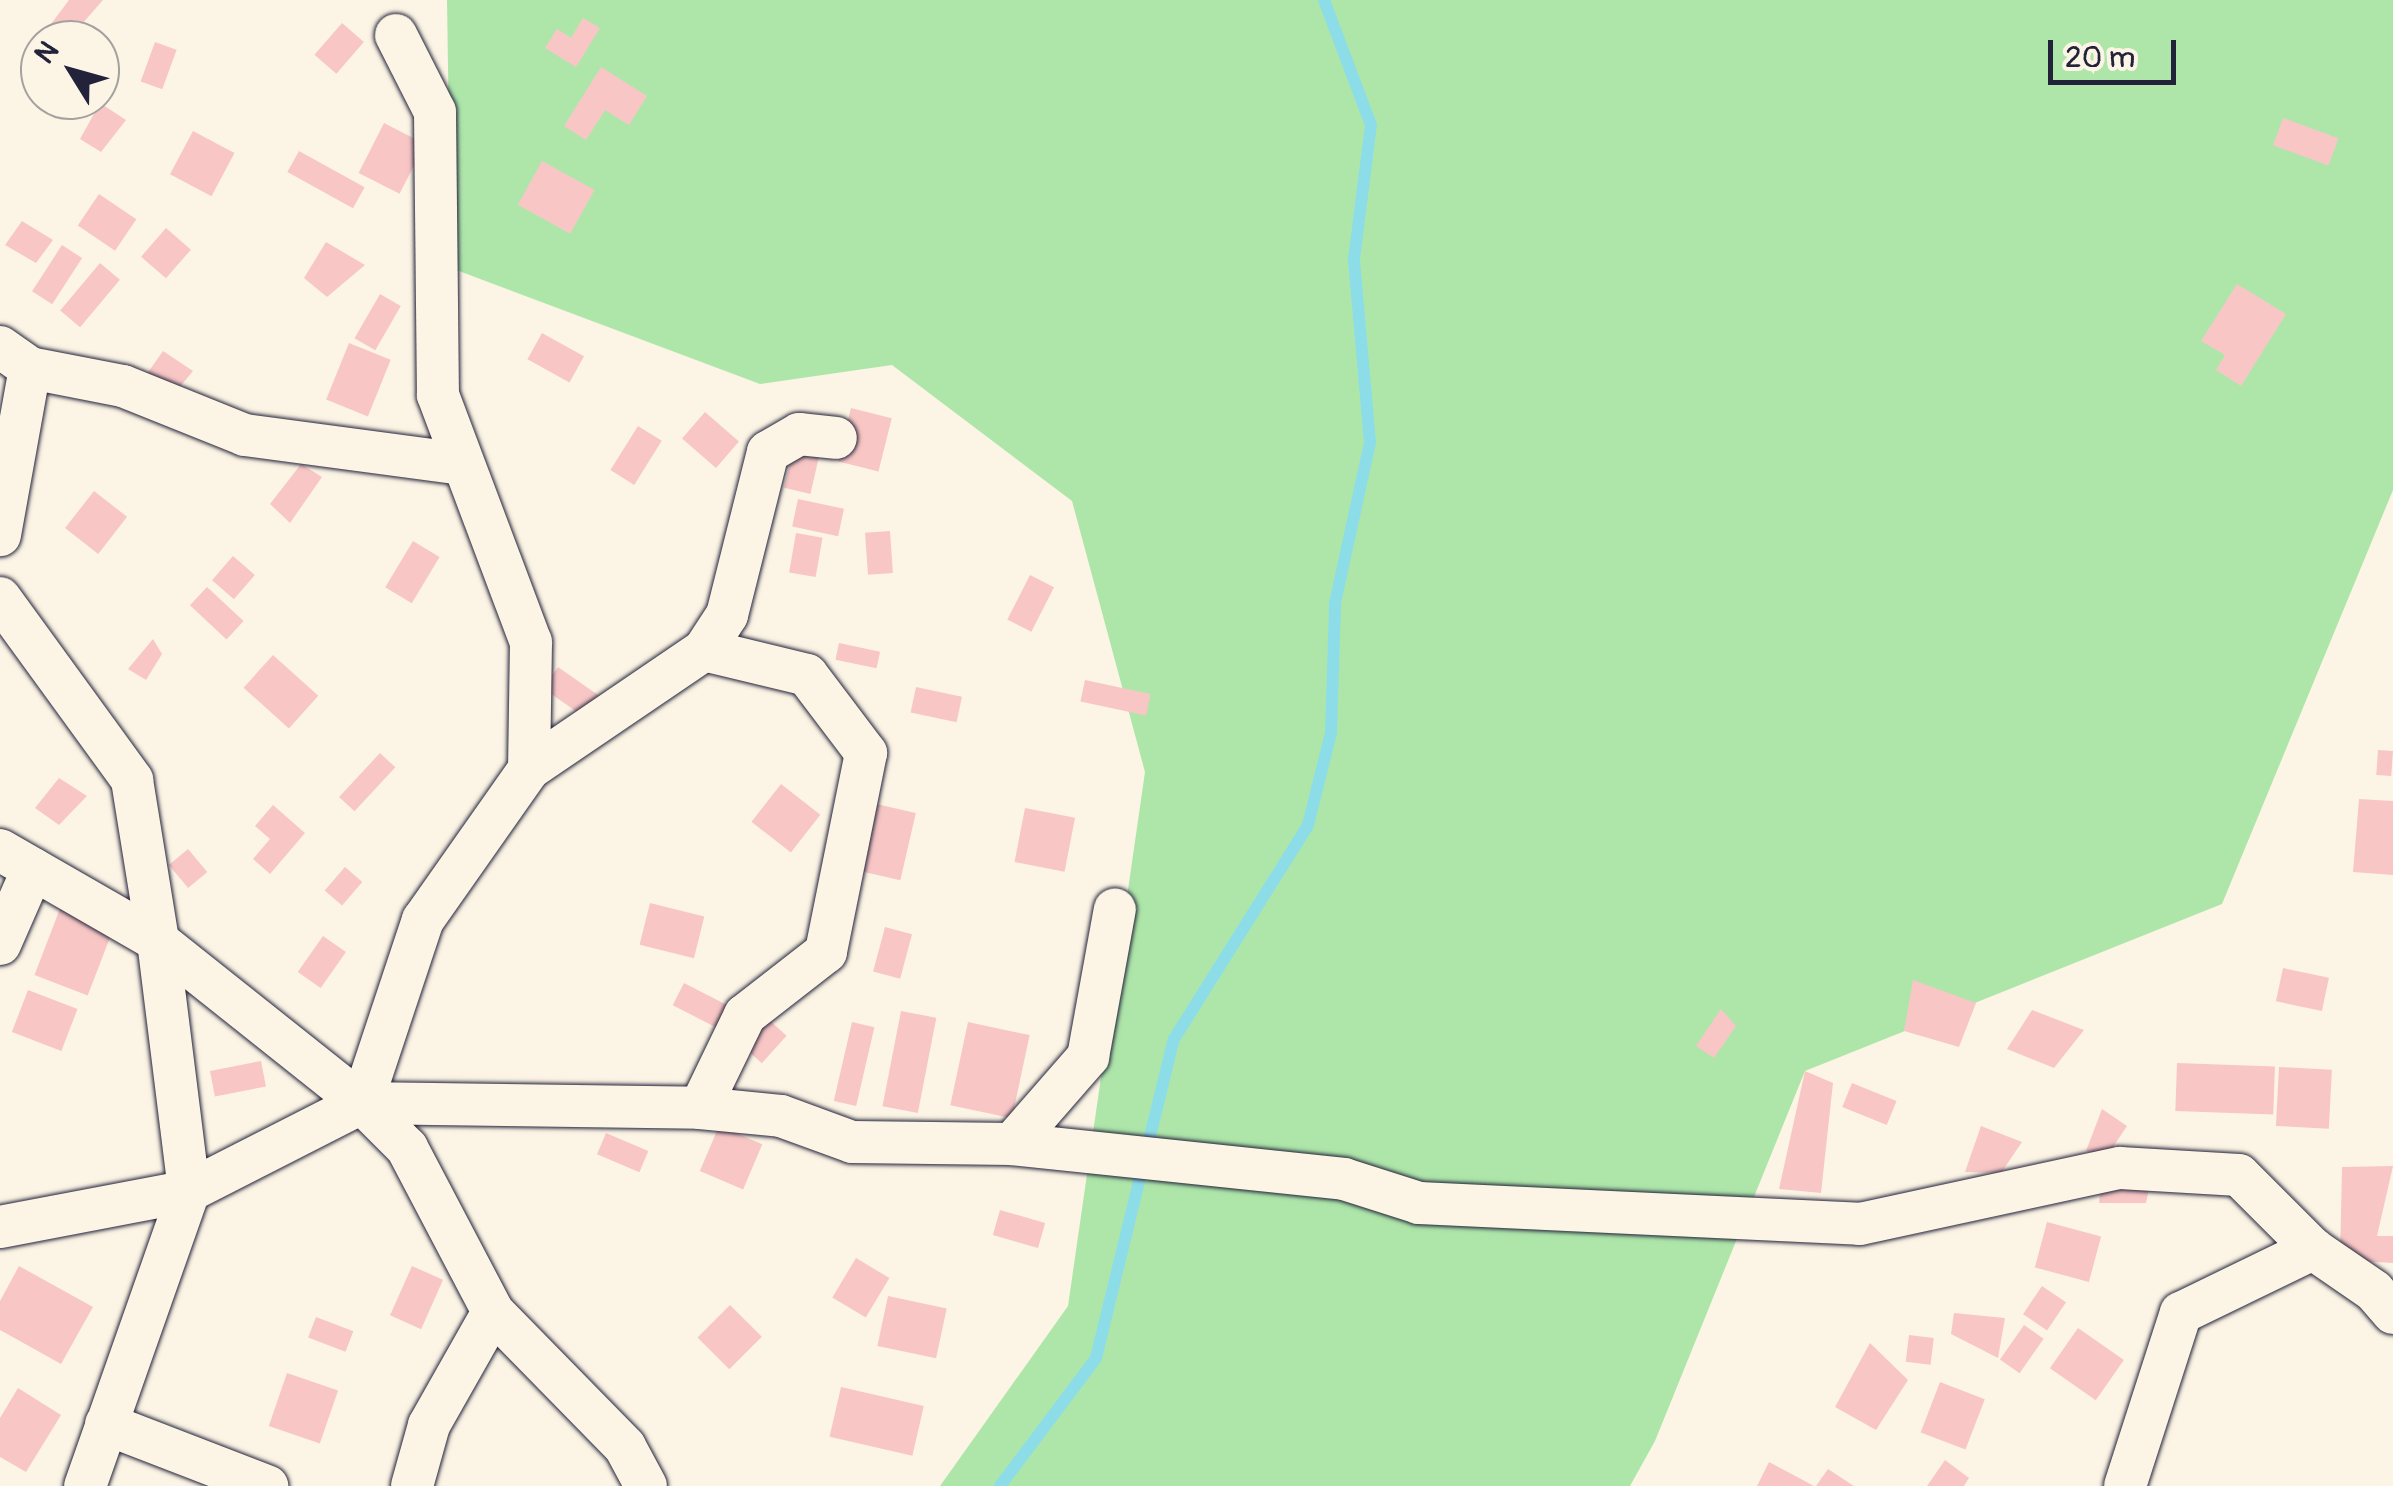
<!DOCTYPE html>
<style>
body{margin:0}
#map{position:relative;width:2393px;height:1486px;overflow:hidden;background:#fcf5e5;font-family:Pangolin,sans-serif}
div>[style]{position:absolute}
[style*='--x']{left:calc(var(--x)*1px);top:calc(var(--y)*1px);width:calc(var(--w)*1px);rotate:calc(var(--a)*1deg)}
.green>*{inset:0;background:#aee6aa}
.stream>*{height:12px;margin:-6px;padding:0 6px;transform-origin:6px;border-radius:6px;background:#8ddde8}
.building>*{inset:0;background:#f8c7c5;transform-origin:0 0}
.roads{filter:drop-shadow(0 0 2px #22223b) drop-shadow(0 0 2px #22223b)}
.minor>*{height:42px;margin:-21px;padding:0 21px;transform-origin:21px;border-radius:21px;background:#fcf5e5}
span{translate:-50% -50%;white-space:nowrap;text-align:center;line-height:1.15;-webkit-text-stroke:9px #fcf5e5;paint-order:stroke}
.north{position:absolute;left:20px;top:20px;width:100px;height:100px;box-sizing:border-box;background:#fcf5e5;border:2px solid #a5a1a1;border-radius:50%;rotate:307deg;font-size:28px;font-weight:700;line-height:40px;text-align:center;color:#22223b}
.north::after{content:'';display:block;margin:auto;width:35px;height:45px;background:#22223b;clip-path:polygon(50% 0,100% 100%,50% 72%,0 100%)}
.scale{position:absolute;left:2048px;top:40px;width:128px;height:45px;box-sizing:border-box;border:5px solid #22223b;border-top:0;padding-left:12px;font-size:30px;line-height:35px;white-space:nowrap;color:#22223b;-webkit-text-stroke:8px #fcf5e5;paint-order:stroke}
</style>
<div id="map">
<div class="green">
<i style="clip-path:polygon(447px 0,2393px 0,2393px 490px,2222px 904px,1805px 1071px,1655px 1441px,1630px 1486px,940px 1486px,1068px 1306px,1145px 772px,1072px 501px,892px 365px,760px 384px,451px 268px)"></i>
</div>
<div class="stream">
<i style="--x:1000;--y:1486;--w:160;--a:-53.1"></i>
<i style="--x:1096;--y:1358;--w:328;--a:-76.3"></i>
<i style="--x:1174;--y:1039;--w:252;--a:-57.9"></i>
<i style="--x:1308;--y:825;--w:95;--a:-76"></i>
<i style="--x:1331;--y:733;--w:130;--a:-88.2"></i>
<i style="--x:1335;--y:603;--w:164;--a:-77.7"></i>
<i style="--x:1370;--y:443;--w:185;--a:-95"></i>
<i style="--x:1354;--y:259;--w:135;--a:-82.8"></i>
<i style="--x:1371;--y:125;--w:134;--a:-110.6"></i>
</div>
<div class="building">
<i style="clip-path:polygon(69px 0,103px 0,68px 40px,39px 40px)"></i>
<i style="clip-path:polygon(583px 18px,600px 28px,576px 67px,545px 48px,557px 29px,571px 38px)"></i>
<i style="left:342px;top:23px;width:29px;height:42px;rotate:41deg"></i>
<i style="left:155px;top:42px;width:23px;height:42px;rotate:20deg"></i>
<i style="clip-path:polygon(37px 49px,40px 51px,40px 84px,22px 72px)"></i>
<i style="clip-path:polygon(601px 67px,647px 96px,629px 125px,605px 110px,586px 140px,564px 126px)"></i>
<i style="clip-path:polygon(100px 103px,126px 120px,101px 152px,80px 139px)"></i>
<i style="left:2283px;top:118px;width:59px;height:29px;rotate:20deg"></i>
<i style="left:384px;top:123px;width:46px;height:56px;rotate:27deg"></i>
<i style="left:193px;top:131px;width:47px;height:49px;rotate:28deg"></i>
<i style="left:299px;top:151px;width:75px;height:24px;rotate:29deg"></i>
<i style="left:542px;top:161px;width:60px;height:50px;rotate:29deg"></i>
<i style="left:99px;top:194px;width:45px;height:38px;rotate:34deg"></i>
<i style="clip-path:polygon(22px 221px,53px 240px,36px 263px,5px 245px)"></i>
<i style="left:166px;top:228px;width:33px;height:38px;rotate:41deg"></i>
<i style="clip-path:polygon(326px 242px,365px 265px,327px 297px,304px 278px)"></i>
<i style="left:62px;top:245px;width:24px;height:55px;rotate:33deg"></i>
<i style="left:100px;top:263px;width:26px;height:62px;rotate:40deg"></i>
<i style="clip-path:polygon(2237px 284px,2286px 314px,2241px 386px,2216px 370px,2225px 355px,2201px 341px)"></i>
<i style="left:380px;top:294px;width:24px;height:51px;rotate:30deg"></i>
<i style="left:542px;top:333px;width:48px;height:30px;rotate:29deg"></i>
<i style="left:349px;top:343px;width:45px;height:61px;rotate:22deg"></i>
<i style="clip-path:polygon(163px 351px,193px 371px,170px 399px,144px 378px)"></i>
<i style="left:851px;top:408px;width:42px;height:55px;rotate:14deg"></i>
<i style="left:705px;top:412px;width:45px;height:35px;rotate:41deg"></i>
<i style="left:638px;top:426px;width:28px;height:52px;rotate:32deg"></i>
<i style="left:794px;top:445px;width:27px;height:44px;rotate:13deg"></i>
<i style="clip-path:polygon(301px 464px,322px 477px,290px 523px,270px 504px)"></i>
<i style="left:94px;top:491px;width:42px;height:47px;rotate:38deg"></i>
<i style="left:798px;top:499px;width:47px;height:28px;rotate:12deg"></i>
<i style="left:890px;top:531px;width:42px;height:25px;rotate:86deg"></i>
<i style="left:796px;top:533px;width:27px;height:40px;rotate:10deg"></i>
<i style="left:413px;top:541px;width:31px;height:54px;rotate:31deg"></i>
<i style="left:233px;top:556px;width:29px;height:32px;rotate:41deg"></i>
<i style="left:1030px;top:575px;width:27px;height:50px;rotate:27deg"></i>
<i style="left:207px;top:587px;width:50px;height:25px;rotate:43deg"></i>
<i style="clip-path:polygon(153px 639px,162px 654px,146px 680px,128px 669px)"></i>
<i style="left:839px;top:643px;width:42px;height:17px;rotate:12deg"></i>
<i style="left:273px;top:655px;width:61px;height:44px;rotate:42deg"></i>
<i style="left:558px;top:667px;width:55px;height:26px;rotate:35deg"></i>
<i style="left:1085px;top:680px;width:67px;height:22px;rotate:12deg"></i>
<i style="left:916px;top:687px;width:47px;height:26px;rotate:12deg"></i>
<i style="left:2378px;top:750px;width:15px;height:25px;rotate:4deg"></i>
<i style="left:380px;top:753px;width:21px;height:60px;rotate:43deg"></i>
<i style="clip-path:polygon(59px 778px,87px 796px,59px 825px,35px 808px)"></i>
<i style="left:781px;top:784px;width:50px;height:48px;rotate:38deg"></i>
<i style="clip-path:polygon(2359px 799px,2393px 801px,2393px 875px,2353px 872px)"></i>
<i style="left:872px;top:803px;width:45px;height:69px;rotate:13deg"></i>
<i style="clip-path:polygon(273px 805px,305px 833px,270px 874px,253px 859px,270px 839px,255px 826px)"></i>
<i style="left:1025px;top:808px;width:51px;height:55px;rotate:11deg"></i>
<i style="left:188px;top:849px;width:30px;height:25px;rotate:50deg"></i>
<i style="left:345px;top:867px;width:23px;height:31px;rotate:41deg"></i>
<i style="left:650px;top:903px;width:56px;height:43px;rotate:14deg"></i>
<i style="left:61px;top:906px;width:57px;height:74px;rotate:21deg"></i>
<i style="left:885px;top:927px;width:28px;height:46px;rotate:15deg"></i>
<i style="left:323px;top:936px;width:28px;height:44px;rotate:35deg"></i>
<i style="left:2283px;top:968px;width:47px;height:34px;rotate:12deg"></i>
<i style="clip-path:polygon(1913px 980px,1976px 1003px,1959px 1047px,1904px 1031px)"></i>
<i style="left:684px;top:983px;width:51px;height:25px;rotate:27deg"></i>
<i style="left:28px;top:990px;width:53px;height:45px;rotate:21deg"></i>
<i style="clip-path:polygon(1721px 1009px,1736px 1026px,1714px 1058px,1696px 1046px)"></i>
<i style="clip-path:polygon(2032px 1010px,2084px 1030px,2054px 1068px,2007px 1049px)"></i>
<i style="left:901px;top:1011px;width:36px;height:97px;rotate:11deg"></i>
<i style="left:768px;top:1019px;width:25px;height:37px;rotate:42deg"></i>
<i style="left:852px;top:1022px;width:23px;height:81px;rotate:13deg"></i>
<i style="left:968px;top:1022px;width:63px;height:85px;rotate:12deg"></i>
<i style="left:261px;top:1061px;width:26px;height:52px;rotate:79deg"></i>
<i style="left:2177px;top:1063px;width:98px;height:48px;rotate:2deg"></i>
<i style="left:2279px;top:1067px;width:53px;height:59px;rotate:3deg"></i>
<i style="clip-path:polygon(1805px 1071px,1833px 1083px,1821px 1193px,1779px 1189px)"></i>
<i style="left:1852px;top:1083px;width:48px;height:26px;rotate:22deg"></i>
<i style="clip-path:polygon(2102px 1109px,2127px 1126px,2107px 1156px,2086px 1151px)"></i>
<i style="left:719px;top:1126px;width:47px;height:49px;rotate:23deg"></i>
<i style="clip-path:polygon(1981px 1126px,2022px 1142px,2001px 1173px,1965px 1172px)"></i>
<i style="left:606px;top:1133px;width:46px;height:23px;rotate:23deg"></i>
<i style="clip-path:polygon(2393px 1166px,2377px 1236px,2393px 1236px,2393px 1263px,2340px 1260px,2342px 1167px)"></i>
<i style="clip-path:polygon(2102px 1175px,2152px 1175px,2146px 1203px,2099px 1203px)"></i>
<i style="left:1000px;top:1210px;width:47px;height:26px;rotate:16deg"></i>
<i style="left:2047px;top:1222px;width:56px;height:47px;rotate:15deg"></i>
<i style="left:856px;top:1258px;width:39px;height:46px;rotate:31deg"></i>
<i style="clip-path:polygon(19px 1266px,93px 1307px,61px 1364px,0 1330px,0 1301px)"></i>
<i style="left:412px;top:1266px;width:34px;height:54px;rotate:24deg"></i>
<i style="left:2042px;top:1286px;width:29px;height:34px;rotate:34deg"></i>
<i style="left:888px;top:1296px;width:60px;height:51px;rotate:12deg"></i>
<i style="left:730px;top:1305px;width:45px;height:46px;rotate:45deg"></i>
<i style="clip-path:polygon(1954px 1313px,2005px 1318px,1998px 1358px,1951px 1334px)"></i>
<i style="left:316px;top:1317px;width:40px;height:22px;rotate:21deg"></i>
<i style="left:2024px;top:1325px;width:24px;height:42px;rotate:35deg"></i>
<i style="left:2078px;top:1328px;width:56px;height:49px;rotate:35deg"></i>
<i style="left:1909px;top:1335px;width:25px;height:27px;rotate:7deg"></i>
<i style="clip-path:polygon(1870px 1343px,1908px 1380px,1876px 1430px,1835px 1407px)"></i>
<i style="left:287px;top:1373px;width:54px;height:56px;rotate:19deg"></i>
<i style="left:1940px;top:1382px;width:48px;height:54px;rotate:21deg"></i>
<i style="left:841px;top:1387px;width:85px;height:51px;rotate:13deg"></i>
<i style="clip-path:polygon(18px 1388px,61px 1415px,26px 1472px,0 1457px,0 1418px)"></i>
<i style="clip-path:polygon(1945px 1460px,1969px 1478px,1964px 1486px,1927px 1486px)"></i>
<i style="clip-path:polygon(1769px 1462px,1814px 1486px,1757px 1486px)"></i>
<i style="clip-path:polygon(1828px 1469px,1854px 1486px,1816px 1486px)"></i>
</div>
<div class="roads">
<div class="minor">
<i style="--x:396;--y:35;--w:86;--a:63.1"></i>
<i style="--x:435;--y:112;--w:283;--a:89.4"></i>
<i style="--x:438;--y:395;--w:264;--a:69.4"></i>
<i style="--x:531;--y:642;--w:127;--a:90.9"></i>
<i style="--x:0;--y:347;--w:37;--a:35"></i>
<i style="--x:30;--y:368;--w:170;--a:100.2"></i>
<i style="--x:30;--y:368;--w:95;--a:11"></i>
<i style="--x:123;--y:386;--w:131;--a:21.9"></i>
<i style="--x:245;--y:435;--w:219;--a:7.6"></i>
<i style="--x:0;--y:598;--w:225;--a:54"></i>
<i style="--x:132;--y:780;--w:163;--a:80.8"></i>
<i style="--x:158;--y:941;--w:252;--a:82.9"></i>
<i style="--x:189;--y:1191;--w:313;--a:109.4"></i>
<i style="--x:704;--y:650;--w:42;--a:-56.7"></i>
<i style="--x:727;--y:615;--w:168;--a:-75.9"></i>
<i style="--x:768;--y:452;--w:36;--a:-30"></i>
<i style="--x:799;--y:434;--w:37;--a:6"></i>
<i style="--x:0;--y:850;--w:182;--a:29.9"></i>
<i style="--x:158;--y:941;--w:260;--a:38.5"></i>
<i style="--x:362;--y:1103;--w:64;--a:45"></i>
<i style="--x:407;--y:1148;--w:185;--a:62.3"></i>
<i style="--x:493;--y:1312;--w:189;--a:45.6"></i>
<i style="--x:625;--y:1447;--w:44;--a:61.7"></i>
<i style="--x:0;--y:944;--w:82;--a:-66.3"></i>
<i style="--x:362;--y:1103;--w:338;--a:0.8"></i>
<i style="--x:700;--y:1108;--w:81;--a:5.6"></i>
<i style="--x:781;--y:1116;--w:76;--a:20.1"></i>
<i style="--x:852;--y:1142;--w:160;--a:0.7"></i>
<i style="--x:1012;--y:1144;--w:116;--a:-48.9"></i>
<i style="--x:1088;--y:1057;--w:150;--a:-79.7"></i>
<i style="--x:1012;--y:1144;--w:334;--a:6"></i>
<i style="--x:1344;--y:1179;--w:79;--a:17.7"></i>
<i style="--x:1419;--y:1203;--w:441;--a:2.7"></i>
<i style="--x:1860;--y:1224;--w:266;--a:-12.2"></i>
<i style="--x:2120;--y:1168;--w:119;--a:3.4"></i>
<i style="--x:2239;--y:1175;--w:105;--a:45"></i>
<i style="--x:2313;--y:1249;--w:74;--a:34.5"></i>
<i style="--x:2374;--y:1291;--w:29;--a:49"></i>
<i style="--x:0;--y:1227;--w:192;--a:-10.8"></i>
<i style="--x:189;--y:1191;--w:194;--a:-27"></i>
<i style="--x:362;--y:1103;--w:193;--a:-71.6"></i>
<i style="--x:423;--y:920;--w:184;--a:-54.9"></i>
<i style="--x:529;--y:769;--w:212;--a:-34.2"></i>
<i style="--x:704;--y:650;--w:106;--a:13.6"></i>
<i style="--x:807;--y:675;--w:98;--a:52.9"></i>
<i style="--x:866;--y:753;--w:203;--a:101.4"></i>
<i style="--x:826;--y:952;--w:103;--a:142.1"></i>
<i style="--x:745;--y:1015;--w:103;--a:115.8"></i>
<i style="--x:106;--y:1424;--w:173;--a:21.1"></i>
<i style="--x:412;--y:1486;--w:63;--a:-74.4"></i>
<i style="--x:429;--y:1425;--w:130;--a:-60.5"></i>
<i style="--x:2125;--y:1486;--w:182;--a:-72.1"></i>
<i style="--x:2181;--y:1313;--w:147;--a:-25.9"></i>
</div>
</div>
<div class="north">N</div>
<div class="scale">20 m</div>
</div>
